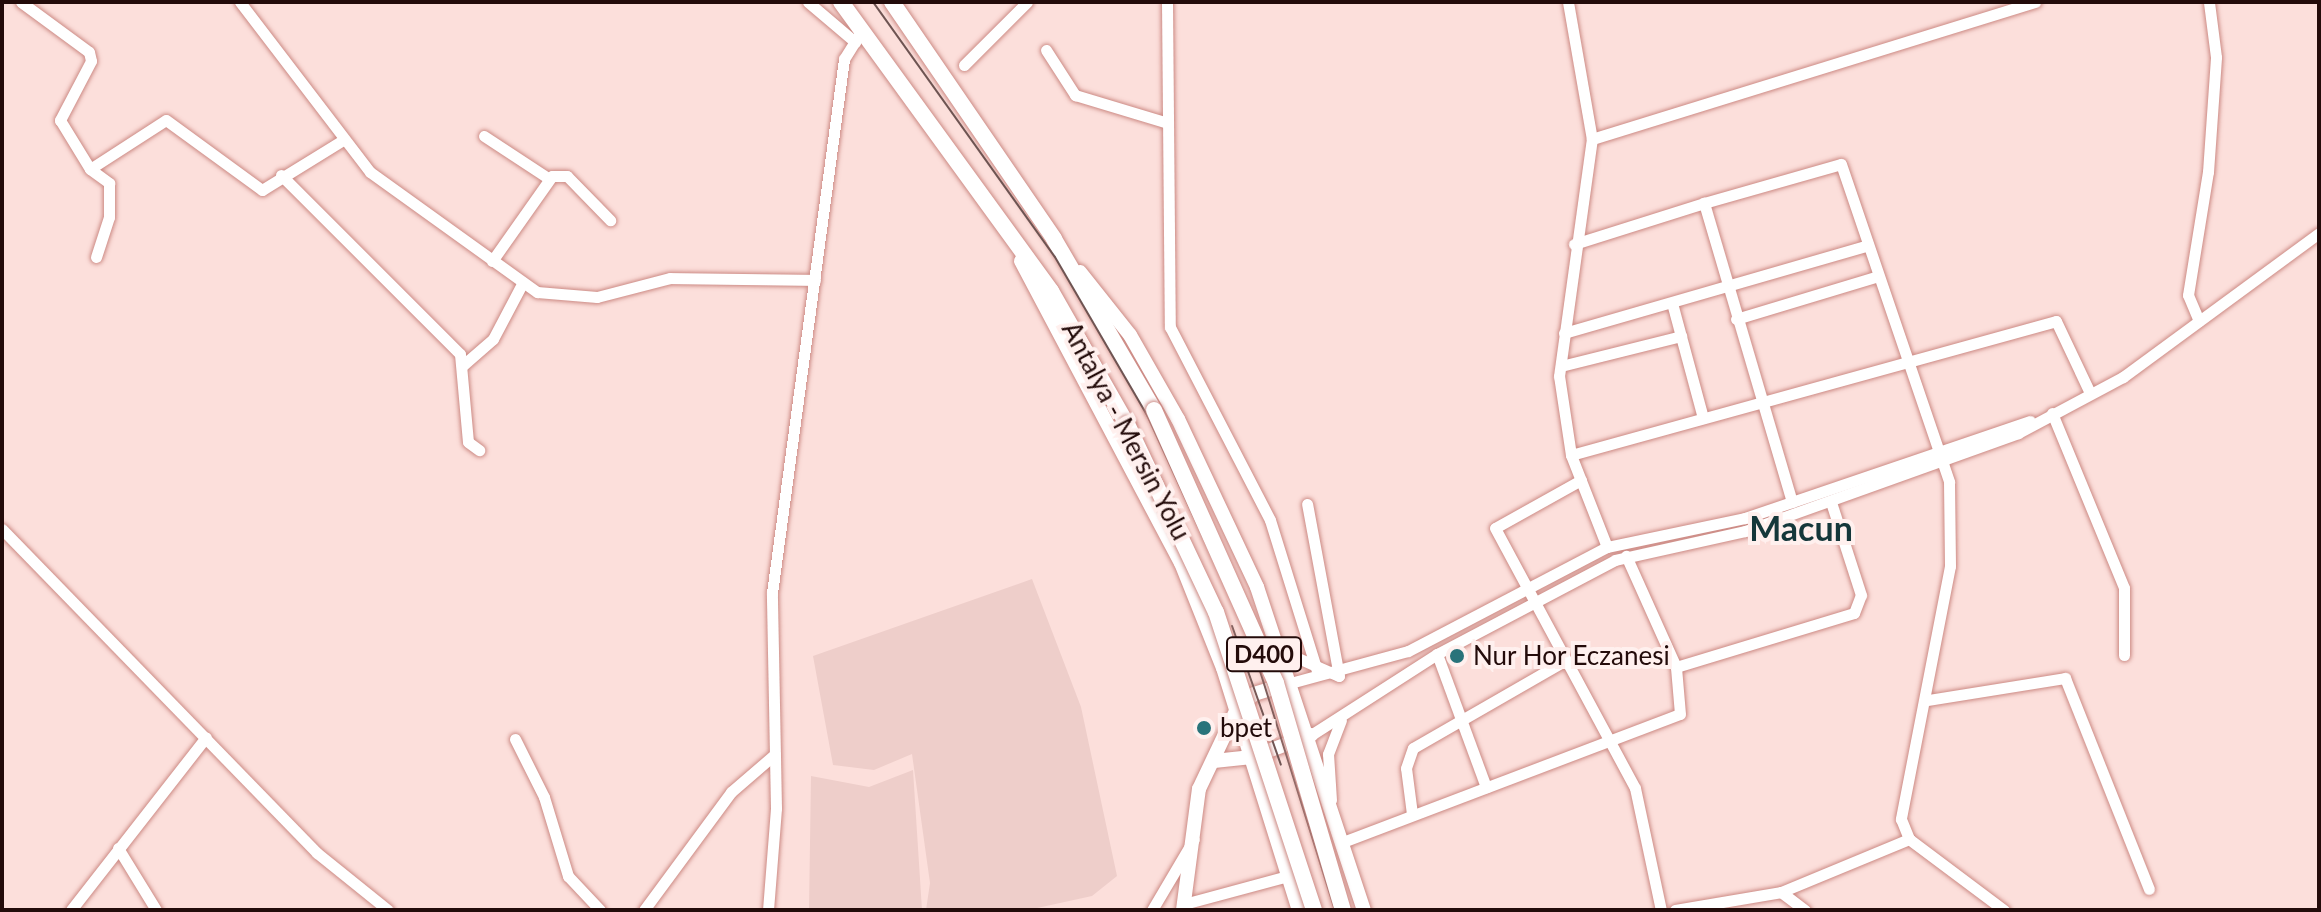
<!DOCTYPE html>
<style>
body{margin:0}
#map{position:relative;width:2321px;height:912px;overflow:hidden;background:#fcdfdb;font-family:Lato,sans-serif}
div>[style]{position:absolute}
[style*='--x']{left:calc(var(--x)*1px);top:calc(var(--y)*1px);width:calc(var(--w)*1px);rotate:calc(var(--a)*1deg)}
.built>*{inset:0;background:#eececa}
.roads{filter:drop-shadow(0 0 2px #cc8a84) drop-shadow(0 0 2px #cc8a84)}
.minor>*{height:11px;margin:-5.5px;padding:0 5.5px;transform-origin:5.5px;border-radius:5.5px;background:#fff}
.major>*{height:14px;margin:-7px;padding:0 7px;transform-origin:7px;border-radius:7px;background:#fff}
.highway>*{height:16px;margin:-8px;padding:0 8px;transform-origin:8px;border-radius:8px;background:#fff}
.tram>*{height:2px;margin:-1px;padding:0 1px;transform-origin:1px;border-radius:1px;background:#6e5452}
.bridges{filter:drop-shadow(0 0 2px #cc8a84) drop-shadow(0 0 2px #cc8a84)}
.highway-bridge>*{height:16px;margin:-8px;padding:0 8px;transform-origin:8px;border-radius:8px;background:#fff}
.dots>*{width:22px;height:22px;translate:-50% -50%;box-sizing:border-box;border:4px solid #fff0ee;border-radius:50%}
span{translate:-50% -50%;white-space:nowrap;text-align:center;line-height:1.15;-webkit-text-stroke:8px #fff0ee;paint-order:stroke}
.shield-label span{padding:2px 6px;background:#fff0ee;border:2px solid;border-radius:6px;-webkit-text-stroke-width:0}
.shield-label{font-size:24px;color:#230b0a;font-weight:700}
.street-label{font-size:26px;color:#230b0a}
.poi-label{font-size:26px;color:#230b0a}
.left{translate:0 -50%;text-align:left}
.district-label{font-size:34px;color:#14373a;font-weight:700}
.frame{position:absolute;inset:0;border:4px solid #230b0a;pointer-events:none}
</style>
<div id="map">
<div class="built">
<i style="clip-path:polygon(1032px 579px,1081px 707px,1117px 876px,1092px 896px,1028px 910px,926px 910px,930px 883px,912px 754px,874px 770px,833px 765px,813px 656px)"></i>
<i style="clip-path:polygon(913px 770px,922px 910px,809px 910px,811px 776px,869px 787px)"></i>
</div>
<div class="roads">
<div class="minor">
<i style="--x:21;--y:2;--w:84;--a:36.3"></i>
<i style="--x:89;--y:52;--w:9;--a:77"></i>
<i style="--x:91;--y:61;--w:67;--a:117.7"></i>
<i style="--x:60;--y:120;--w:57;--a:58.5"></i>
<i style="--x:90;--y:169;--w:24;--a:36"></i>
<i style="--x:109;--y:183;--w:34;--a:90"></i>
<i style="--x:109;--y:217;--w:42;--a:108"></i>
<i style="--x:240;--y:2;--w:214;--a:52.6"></i>
<i style="--x:370;--y:172;--w:206;--a:35.7"></i>
<i style="--x:537;--y:292;--w:60;--a:4.8"></i>
<i style="--x:597;--y:297;--w:75;--a:-14.6"></i>
<i style="--x:670;--y:278;--w:145;--a:0.8"></i>
<i style="--x:808;--y:2;--w:62;--a:40.4"></i>
<i style="--x:1167;--y:2;--w:325;--a:89.5"></i>
<i style="--x:1170;--y:327;--w:217;--a:62.6"></i>
<i style="--x:1270;--y:520;--w:158;--a:72.7"></i>
<i style="--x:1568;--y:2;--w:139;--a:80.1"></i>
<i style="--x:1046;--y:50;--w:54;--a:57.2"></i>
<i style="--x:1075;--y:95;--w:97;--a:16.8"></i>
<i style="--x:964;--y:65;--w:89;--a:-45"></i>
<i style="--x:484;--y:136;--w:77;--a:33.3"></i>
<i style="--x:90;--y:169;--w:90;--a:-32.8"></i>
<i style="--x:166;--y:120;--w:119;--a:36.1"></i>
<i style="--x:262;--y:190;--w:95;--a:-31.7"></i>
<i style="--x:281;--y:175;--w:253;--a:45"></i>
<i style="--x:460;--y:354;--w:88;--a:84.8"></i>
<i style="--x:468;--y:442;--w:14;--a:36"></i>
<i style="--x:1574;--y:244;--w:136;--a:-17.5"></i>
<i style="--x:492;--y:261;--w:104;--a:-54.8"></i>
<i style="--x:552;--y:176;--w:15;--a:0"></i>
<i style="--x:567;--y:176;--w:62;--a:45.7"></i>
<i style="--x:1672;--y:303;--w:119;--a:74.9"></i>
<i style="--x:1736;--y:319;--w:148;--a:-16.8"></i>
<i style="--x:2199;--y:321;--w:28;--a:-113"></i>
<i style="--x:2188;--y:295;--w:125;--a:-80.8"></i>
<i style="--x:2208;--y:172;--w:115;--a:-86"></i>
<i style="--x:2216;--y:57;--w:55;--a:-97.3"></i>
<i style="--x:1564;--y:333;--w:316;--a:-16.1"></i>
<i style="--x:462;--y:366;--w:41;--a:-41.1"></i>
<i style="--x:493;--y:339;--w:64;--a:-62.2"></i>
<i style="--x:1561;--y:366;--w:124;--a:-14"></i>
<i style="--x:2052;--y:413;--w:189;--a:67.6"></i>
<i style="--x:2124;--y:588;--w:67;--a:90"></i>
<i style="--x:1571;--y:455;--w:503;--a:-15.44"></i>
<i style="--x:2056;--y:321;--w:80;--a:64.7"></i>
<i style="--x:1581;--y:480;--w:98;--a:150.8"></i>
<i style="--x:1495;--y:528;--w:295;--a:61.7"></i>
<i style="--x:1635;--y:788;--w:125;--a:78"></i>
<i style="--x:1792;--y:502;--w:312;--a:-106.4"></i>
<i style="--x:1704;--y:203;--w:142;--a:-15.9"></i>
<i style="--x:1841;--y:164;--w:336;--a:71.2"></i>
<i style="--x:1949;--y:482;--w:84;--a:89.3"></i>
<i style="--x:1950;--y:566;--w:258;--a:101"></i>
<i style="--x:1901;--y:819;--w:22;--a:68"></i>
<i style="--x:2;--y:529;--w:452;--a:45.8"></i>
<i style="--x:317;--y:853;--w:91;--a:38.8"></i>
<i style="--x:1607;--y:547;--w:99;--a:-111.4"></i>
<i style="--x:1571;--y:455;--w:80;--a:-98.6"></i>
<i style="--x:1559;--y:376;--w:239;--a:-82.1"></i>
<i style="--x:1592;--y:139;--w:464;--a:-17.2"></i>
<i style="--x:1282;--y:651;--w:62;--a:23.7"></i>
<i style="--x:1339;--y:676;--w:175;--a:-100.5"></i>
<i style="--x:1437;--y:654;--w:142;--a:69.8"></i>
<i style="--x:1676;--y:667;--w:186;--a:-16.9"></i>
<i style="--x:1854;--y:613;--w:19;--a:-69"></i>
<i style="--x:1861;--y:595;--w:98;--a:-107.9"></i>
<i style="--x:1294;--y:682;--w:118;--a:-15.2"></i>
<i style="--x:1408;--y:651;--w:225;--a:-27.6"></i>
<i style="--x:1607;--y:547;--w:141;--a:-11.9"></i>
<i style="--x:1745;--y:518;--w:301;--a:-18.8"></i>
<i style="--x:1928;--y:700;--w:139;--a:-9.1"></i>
<i style="--x:2065;--y:678;--w:227;--a:68.3"></i>
<i style="--x:1311;--y:735;--w:150;--a:-32.7"></i>
<i style="--x:1437;--y:654;--w:201;--a:-27.8"></i>
<i style="--x:1615;--y:560;--w:133;--a:-12.6"></i>
<i style="--x:1745;--y:531;--w:290;--a:-19.7"></i>
<i style="--x:2018;--y:433;--w:119;--a:-28.1"></i>
<i style="--x:2123;--y:377;--w:243;--a:-36.3"></i>
<i style="--x:515;--y:739;--w:65;--a:63.4"></i>
<i style="--x:544;--y:797;--w:83;--a:73.1"></i>
<i style="--x:568;--y:876;--w:47;--a:46.7"></i>
<i style="--x:1331;--y:800;--w:46;--a:-93.7"></i>
<i style="--x:1328;--y:754;--w:36;--a:-69"></i>
<i style="--x:1412;--y:814;--w:46;--a:-97.4"></i>
<i style="--x:1406;--y:768;--w:21;--a:-71"></i>
<i style="--x:1413;--y:748;--w:174;--a:-29.9"></i>
<i style="--x:1343;--y:842;--w:360;--a:-20.8"></i>
<i style="--x:1680;--y:714;--w:47;--a:-94.9"></i>
<i style="--x:1676;--y:667;--w:122;--a:-114.2"></i>
<i style="--x:118;--y:848;--w:73;--a:58.5"></i>
<i style="--x:1781;--y:892;--w:30;--a:37"></i>
<i style="--x:1184;--y:904;--w:108;--a:-15.1"></i>
<i style="--x:71;--y:910;--w:219;--a:-52"></i>
<i style="--x:644;--y:910;--w:147;--a:-53.6"></i>
<i style="--x:731;--y:792;--w:58;--a:-40.8"></i>
<i style="--x:768;--y:910;--w:102;--a:-85.5"></i>
<i style="--x:776;--y:808;--w:215;--a:-91.1"></i>
<i style="--x:772;--y:593;--w:539;--a:-82.32"></i>
<i style="--x:844;--y:59;--w:34;--a:-58"></i>
<i style="--x:1152;--y:910;--w:82;--a:-59.4"></i>
<i style="--x:1675;--y:910;--w:108;--a:-9.6"></i>
<i style="--x:1781;--y:892;--w:139;--a:-22.5"></i>
<i style="--x:1909;--y:839;--w:119;--a:36.8"></i>
</div>
<div class="major">
<i style="--x:1021;--y:261;--w:342;--a:62.1"></i>
<i style="--x:1181;--y:563;--w:113;--a:68.2"></i>
<i style="--x:1223;--y:668;--w:254;--a:72.6"></i>
<i style="--x:1080;--y:272;--w:80;--a:51.6"></i>
<i style="--x:1130;--y:335;--w:97;--a:60.3"></i>
<i style="--x:1178;--y:419;--w:186;--a:64.8"></i>
<i style="--x:1257;--y:587;--w:340;--a:71.7"></i>
<i style="--x:1214;--y:761;--w:38;--a:-6"></i>
<i style="--x:1252;--y:757;--w:63;--a:-20.4"></i>
<i style="--x:1183;--y:910;--w:122;--a:-82.5"></i>
<i style="--x:1199;--y:789;--w:89;--a:-64.6"></i>
<i style="--x:1237;--y:709;--w:23;--a:-41"></i>
<i style="--x:1254;--y:694;--w:34;--a:-17"></i>
</div>
<div class="highway">
<i style="--x:841;--y:2;--w:357;--a:54"></i>
<i style="--x:1051;--y:291;--w:153;--a:60.3"></i>
<i style="--x:892;--y:2;--w:287;--a:55.6"></i>
<i style="--x:1054;--y:239;--w:198;--a:59.7"></i>
</div>
</div>
<div class="tram">
<i style="--x:873;--y:2;--w:313;--a:54.5"></i>
<i style="--x:1055;--y:257;--w:183;--a:59.8"></i>
<i style="--x:1147;--y:415;--w:247;--a:65.3"></i>
<i style="--x:1250;--y:639;--w:284;--a:72.6"></i>
<i style="--x:1232;--y:626;--w:147;--a:70.6"></i>
</div>
<div class="bridges">
<div class="highway-bridge">
<i style="--x:1154;--y:410;--w:299;--a:65.9"></i>
<i style="--x:1276;--y:683;--w:237;--a:73.6"></i>
<i style="--x:1127;--y:424;--w:208;--a:64.7"></i>
<i style="--x:1216;--y:612;--w:314;--a:71.8"></i>
</div>
</div>
<div class="dots">
<i style="left:1457px;top:656px;background:#29737a"></i>
<i style="left:1204px;top:728px;background:#29737a"></i>
</div>
<div class="shield-label">
<span style="left:1264px;top:654px">D400</span>
</div>
<div class="street-label">
<span style="left:1126px;top:431px;rotate:62deg">Antalya - Mersin Yolu</span>
</div>
<div class="poi-label">
<span class="left" style="left:1473px;top:656px">Nur Hor Eczanesi</span>
<span class="left" style="left:1220px;top:728px">bpet</span>
</div>
<div class="district-label">
<span style="left:1801px;top:528px">Macun</span>
</div>
<div class="frame"></div>
</div>
